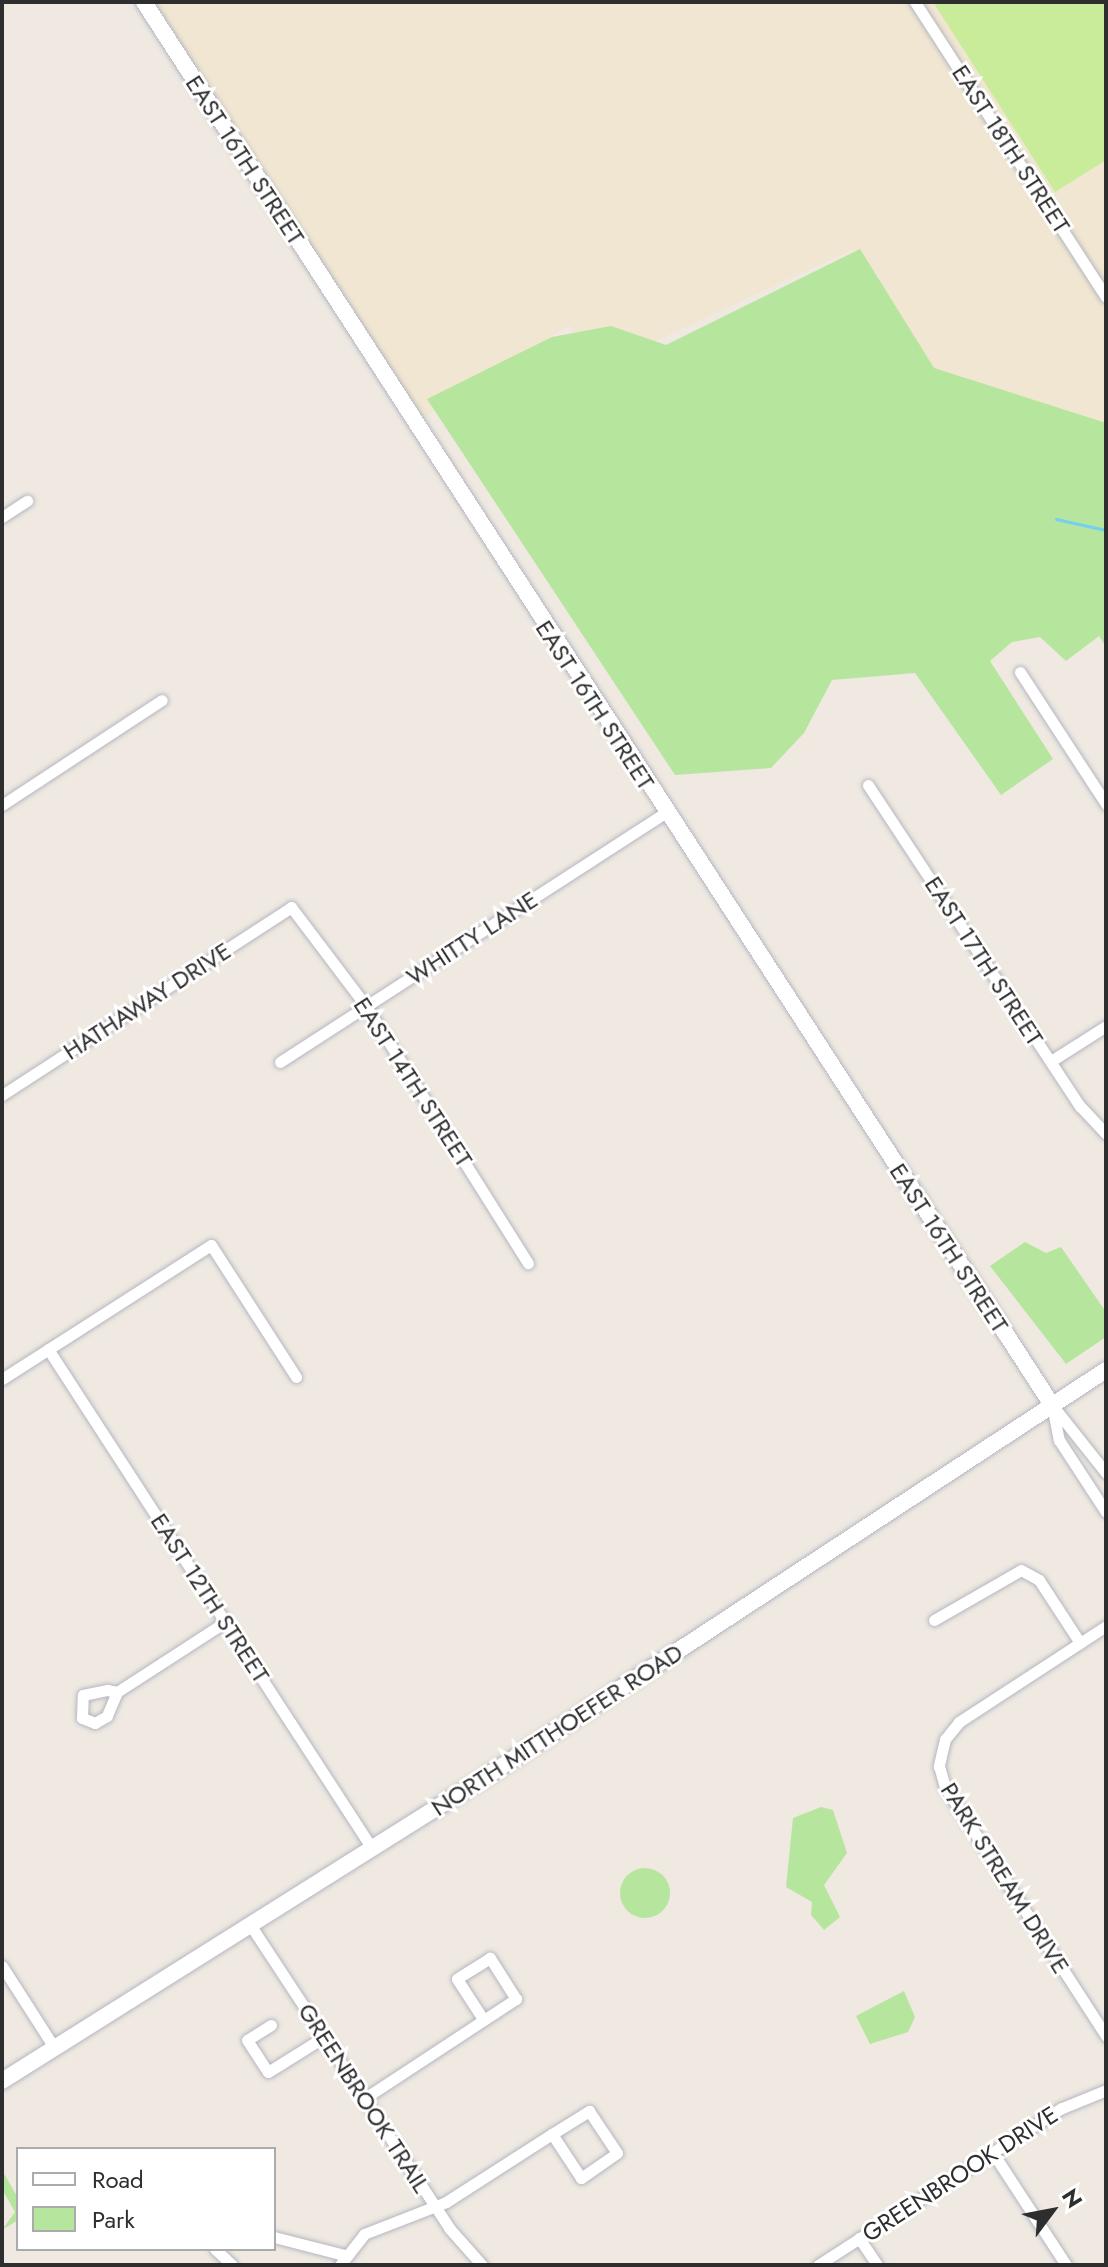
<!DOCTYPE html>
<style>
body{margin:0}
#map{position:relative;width:1108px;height:2267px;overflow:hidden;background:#efe9e1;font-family:Jost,sans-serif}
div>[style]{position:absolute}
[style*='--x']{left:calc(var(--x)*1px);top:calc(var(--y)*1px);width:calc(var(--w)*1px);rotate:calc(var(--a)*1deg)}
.education>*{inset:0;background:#f0e6d1}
.green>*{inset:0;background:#b6e59e}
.round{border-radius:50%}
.pitch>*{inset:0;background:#c9ec9a}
.stream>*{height:3px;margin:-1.5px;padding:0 1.5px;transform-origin:1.5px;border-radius:1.5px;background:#75cff0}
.roads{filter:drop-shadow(0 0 2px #b4b7c1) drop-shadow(0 0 2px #b4b7c1)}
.street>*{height:11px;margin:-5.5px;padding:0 5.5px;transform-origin:5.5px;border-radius:5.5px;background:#fff}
.secondary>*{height:16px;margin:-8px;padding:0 8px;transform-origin:8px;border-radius:8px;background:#fff}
span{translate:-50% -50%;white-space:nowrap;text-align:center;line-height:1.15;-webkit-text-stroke:6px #fff;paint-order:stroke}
.street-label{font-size:24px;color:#2e2e2e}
.frame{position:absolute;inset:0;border:4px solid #2e2e2e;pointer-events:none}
.legend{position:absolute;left:16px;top:2147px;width:260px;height:104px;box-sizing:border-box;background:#fff;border:2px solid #ababab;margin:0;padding:10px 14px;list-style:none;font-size:24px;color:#2e2e2e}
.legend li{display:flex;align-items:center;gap:16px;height:40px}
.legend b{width:40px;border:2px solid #ababab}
.north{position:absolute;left:1012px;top:2171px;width:80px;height:80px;-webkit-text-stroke:6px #fff;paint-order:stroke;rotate:58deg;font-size:22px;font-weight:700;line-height:32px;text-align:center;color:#2e2e2e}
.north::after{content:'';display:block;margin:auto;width:28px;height:36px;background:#2e2e2e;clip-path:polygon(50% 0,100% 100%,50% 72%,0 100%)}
</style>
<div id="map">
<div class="education">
<i style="clip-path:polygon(151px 2px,1106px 2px,1106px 427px,928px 366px,854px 249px,597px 368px,569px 325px,420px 420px)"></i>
</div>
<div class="green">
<i style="clip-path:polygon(860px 249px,934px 368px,1106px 423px,1106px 647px,1099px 636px,1066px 661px,1040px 637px,1012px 642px,990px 661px,1053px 759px,1001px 795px,915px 673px,832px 680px,804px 733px,771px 768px,675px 775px,427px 399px,552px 337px,611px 326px,666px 345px)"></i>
<i style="clip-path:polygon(1025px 1242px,1046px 1253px,1061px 1247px,1106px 1312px,1106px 1337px,1066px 1364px,990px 1266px)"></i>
<i style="clip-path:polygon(821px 1807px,833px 1810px,847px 1853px,824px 1885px,840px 1917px,824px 1930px,811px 1915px,812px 1902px,786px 1887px,793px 1818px)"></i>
<i class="round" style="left:620px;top:1868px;width:50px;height:50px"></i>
<i style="clip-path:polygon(904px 1991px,915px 2017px,908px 2032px,870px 2044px,856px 2016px)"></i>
<i style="clip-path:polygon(2px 2170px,18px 2198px,18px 2220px,2px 2230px,15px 2212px,2px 2189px)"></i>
</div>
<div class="pitch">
<i style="clip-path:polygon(933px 2px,1106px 2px,1106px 160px,1055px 192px)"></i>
</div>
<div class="stream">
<i style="--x:1056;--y:519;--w:51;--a:12.4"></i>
</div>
<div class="roads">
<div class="street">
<i style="--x:915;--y:2;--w:351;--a:57.1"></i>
<i style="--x:2;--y:517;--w:30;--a:-33"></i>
<i style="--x:1020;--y:672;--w:158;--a:56.9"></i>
<i style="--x:868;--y:785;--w:385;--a:56.6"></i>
<i style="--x:1080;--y:1106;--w:38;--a:47"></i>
<i style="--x:2;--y:805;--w:191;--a:-33.3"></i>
<i style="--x:1051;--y:1061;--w:65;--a:-32.5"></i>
<i style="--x:280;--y:1062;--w:459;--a:-32.9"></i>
<i style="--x:2;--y:1095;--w:345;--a:-33"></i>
<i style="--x:291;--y:907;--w:124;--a:52.9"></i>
<i style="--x:366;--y:1006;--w:304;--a:57.8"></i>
<i style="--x:48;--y:1349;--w:594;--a:57.03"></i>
<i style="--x:2;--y:1379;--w:248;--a:-32.7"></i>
<i style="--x:211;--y:1245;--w:157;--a:57.2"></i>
<i style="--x:1052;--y:1405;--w:36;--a:79"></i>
<i style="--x:1059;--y:1440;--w:86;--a:56.9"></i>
<i style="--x:1052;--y:1405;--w:87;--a:51.5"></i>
<i style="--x:934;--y:1620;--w:100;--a:-29.9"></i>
<i style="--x:1021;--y:1570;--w:21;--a:29"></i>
<i style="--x:1039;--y:1580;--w:75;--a:56.9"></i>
<i style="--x:1106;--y:1626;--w:176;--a:146.9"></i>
<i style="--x:959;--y:1722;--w:22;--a:129"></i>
<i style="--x:945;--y:1739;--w:28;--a:103"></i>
<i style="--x:939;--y:1766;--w:22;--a:74"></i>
<i style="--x:945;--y:1787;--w:297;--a:57.1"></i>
<i style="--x:107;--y:1690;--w:10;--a:11"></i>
<i style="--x:117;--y:1692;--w:26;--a:113"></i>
<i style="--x:107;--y:1716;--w:14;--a:150"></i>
<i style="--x:95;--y:1723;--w:14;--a:-159"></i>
<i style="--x:82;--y:1718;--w:23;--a:-88"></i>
<i style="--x:83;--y:1695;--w:25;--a:-12"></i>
<i style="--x:117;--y:1692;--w:129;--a:-32.9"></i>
<i style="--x:251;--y:1926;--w:361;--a:56.7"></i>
<i style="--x:449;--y:2228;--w:50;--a:48.3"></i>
<i style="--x:2;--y:1966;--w:98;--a:57.4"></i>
<i style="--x:271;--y:2025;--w:28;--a:148"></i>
<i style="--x:247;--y:2040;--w:38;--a:57"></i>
<i style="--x:268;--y:2072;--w:66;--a:-32"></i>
<i style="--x:365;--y:2098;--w:181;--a:-33.3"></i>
<i style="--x:516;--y:1999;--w:49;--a:-122.4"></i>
<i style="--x:490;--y:1958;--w:39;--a:148"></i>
<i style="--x:457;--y:1979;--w:48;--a:57"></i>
<i style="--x:993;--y:2153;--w:134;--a:56.9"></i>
<i style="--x:274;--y:2237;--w:72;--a:14.4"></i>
<i style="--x:859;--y:2238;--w:32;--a:56"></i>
<i style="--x:215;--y:2249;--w:23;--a:43"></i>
<i style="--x:340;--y:2265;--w:39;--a:-52"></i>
<i style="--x:364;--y:2234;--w:88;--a:-21.3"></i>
<i style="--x:446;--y:2202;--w:126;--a:-32.7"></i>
<i style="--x:552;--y:2134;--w:44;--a:-31.9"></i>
<i style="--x:589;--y:2111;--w:50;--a:56.3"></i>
<i style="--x:617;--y:2153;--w:44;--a:145.2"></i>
<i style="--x:581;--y:2178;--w:53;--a:-123.4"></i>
<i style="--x:818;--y:2265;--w:290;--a:-32.8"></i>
<i style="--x:1062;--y:2108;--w:48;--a:-22.2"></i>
</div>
<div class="secondary">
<i style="--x:144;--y:2;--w:1671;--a:57.09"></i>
<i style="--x:2;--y:2081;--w:573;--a:-32.16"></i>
<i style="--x:487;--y:1776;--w:740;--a:-33.26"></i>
</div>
</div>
<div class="street-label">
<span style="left:1011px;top:149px;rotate:57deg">EAST 18TH STREET</span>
<span style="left:245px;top:160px;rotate:57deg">EAST 16TH STREET</span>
<span style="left:595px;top:705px;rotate:57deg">EAST 16TH STREET</span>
<span style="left:472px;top:938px;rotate:-33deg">WHITTY LANE</span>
<span style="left:984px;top:961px;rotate:57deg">EAST 17TH STREET</span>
<span style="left:147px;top:1001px;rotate:-33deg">HATHAWAY DRIVE</span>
<span style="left:413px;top:1082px;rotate:57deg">EAST 14TH STREET</span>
<span style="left:949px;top:1248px;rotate:57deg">EAST 16TH STREET</span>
<span style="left:210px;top:1598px;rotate:57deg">EAST 12TH STREET</span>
<span style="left:557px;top:1730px;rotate:-33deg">NORTH MITTHOEFER ROAD</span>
<span style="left:1005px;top:1878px;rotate:58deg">PARK STREAM DRIVE</span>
<span style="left:364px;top:2098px;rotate:57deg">GREENBROOK TRAIL</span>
<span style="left:960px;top:2174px;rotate:-33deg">GREENBROOK DRIVE</span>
</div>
<div class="frame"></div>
<ul class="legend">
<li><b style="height:10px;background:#fff"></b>Road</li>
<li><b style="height:22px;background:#b6e59e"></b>Park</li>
</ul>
<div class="north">N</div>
</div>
